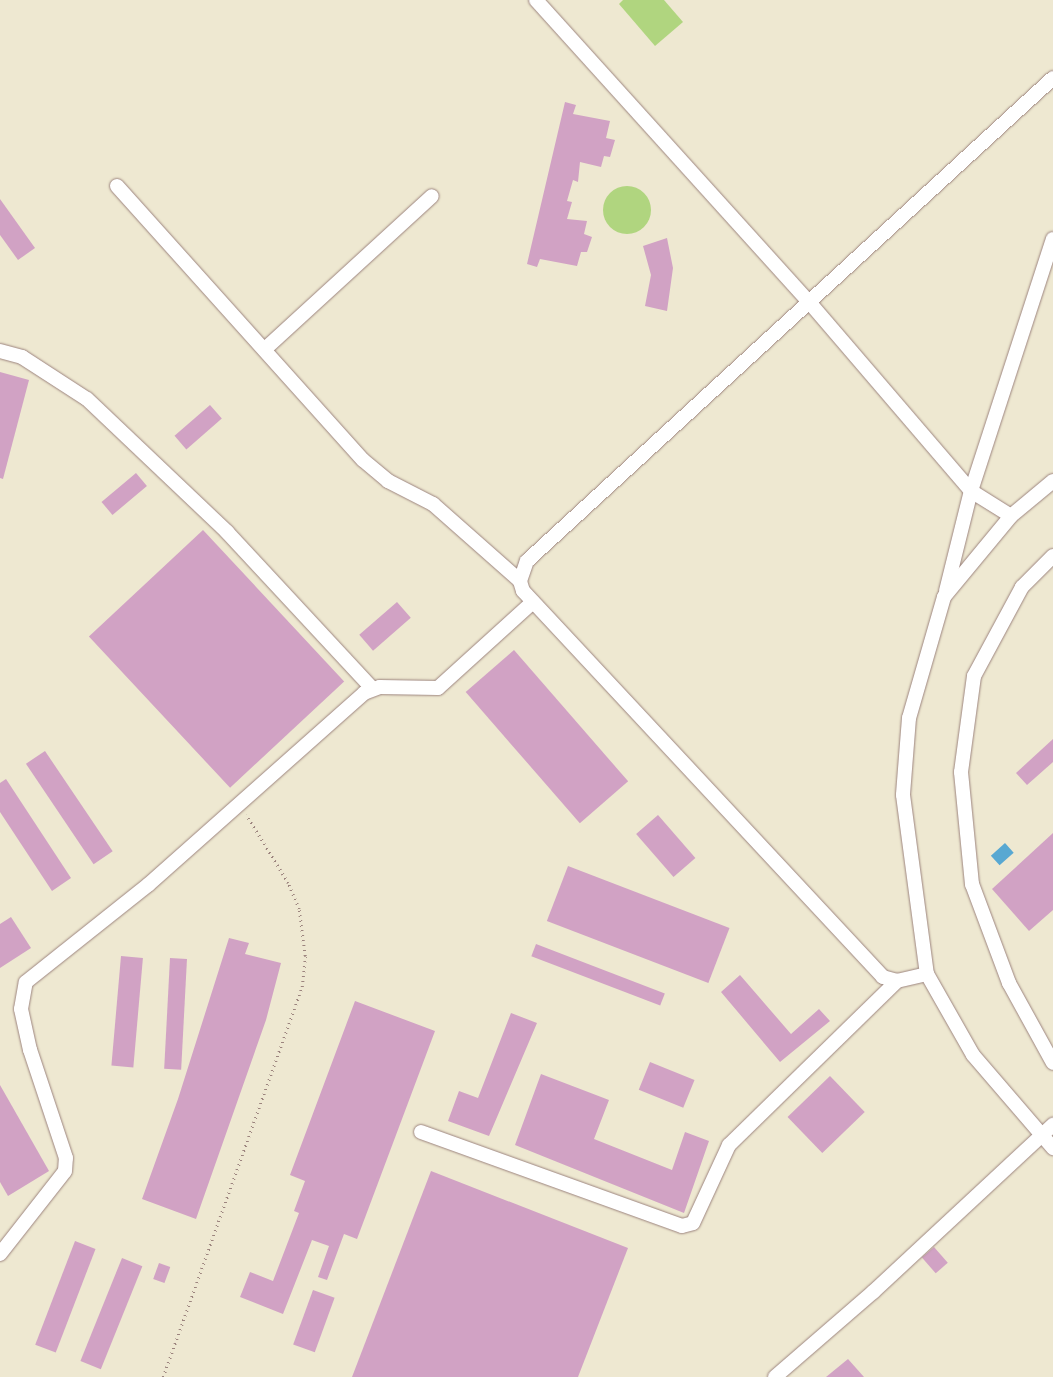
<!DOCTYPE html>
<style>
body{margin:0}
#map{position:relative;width:1053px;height:1377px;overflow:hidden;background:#eee8d1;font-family:"Sorts Mill Goudy",serif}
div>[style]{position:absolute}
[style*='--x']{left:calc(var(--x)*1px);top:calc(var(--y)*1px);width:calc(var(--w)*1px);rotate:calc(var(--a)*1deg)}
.green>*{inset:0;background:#b0d57f}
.round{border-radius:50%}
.water>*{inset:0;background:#58a8d2;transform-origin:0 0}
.building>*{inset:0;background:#d1a2c4;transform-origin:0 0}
.path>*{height:2.5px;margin-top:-1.25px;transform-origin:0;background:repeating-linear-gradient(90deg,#9c847e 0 1px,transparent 0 5px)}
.roads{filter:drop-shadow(0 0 1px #9c847e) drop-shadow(0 0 1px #9c847e)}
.minor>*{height:14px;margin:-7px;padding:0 7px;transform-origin:7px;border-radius:7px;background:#fff}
span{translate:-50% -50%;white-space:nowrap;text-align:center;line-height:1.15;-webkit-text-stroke:4.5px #f6f6f2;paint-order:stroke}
</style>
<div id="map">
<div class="green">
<i style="clip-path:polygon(623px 0,664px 0,683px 22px,655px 46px,619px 4px)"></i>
<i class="round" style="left:603px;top:186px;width:48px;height:48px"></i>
</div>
<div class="water">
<i style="left:1005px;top:843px;width:13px;height:19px;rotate:48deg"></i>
</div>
<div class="building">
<i style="clip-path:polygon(565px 102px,576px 105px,573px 114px,610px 121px,606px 138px,615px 140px,610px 157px,604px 156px,601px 167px,580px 162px,578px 182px,573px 180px,567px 201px,572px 202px,567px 219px,587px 221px,584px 234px,592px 237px,587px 252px,581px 252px,577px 266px,540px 259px,537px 267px,527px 264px)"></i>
<i style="clip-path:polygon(0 199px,35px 248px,18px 260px,0 235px)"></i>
<i style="clip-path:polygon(667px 238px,673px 268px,667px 311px,645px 306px,651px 275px,643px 246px)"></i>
<i style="clip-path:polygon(0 372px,29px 380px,3px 479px,0 478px)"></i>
<i style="left:210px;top:405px;width:18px;height:47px;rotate:49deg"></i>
<i style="left:136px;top:473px;width:17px;height:45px;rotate:50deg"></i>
<i style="left:203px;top:530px;width:207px;height:156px;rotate:47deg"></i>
<i style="left:397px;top:602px;width:21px;height:50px;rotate:49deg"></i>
<i style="left:514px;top:650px;width:174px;height:64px;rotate:49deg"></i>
<i style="clip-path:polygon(1053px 739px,1053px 762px,1027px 785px,1016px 773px)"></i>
<i style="left:45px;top:751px;width:121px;height:23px;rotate:56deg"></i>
<i style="clip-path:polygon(6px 779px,71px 878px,52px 891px,0 812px,0 783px)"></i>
<i style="left:658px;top:815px;width:57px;height:29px;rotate:49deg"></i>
<i style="clip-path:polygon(1053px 833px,1053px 910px,1029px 931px,992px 889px)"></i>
<i style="left:568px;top:866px;width:173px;height:59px;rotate:21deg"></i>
<i style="clip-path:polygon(11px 917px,31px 948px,0 968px,0 924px)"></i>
<i style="clip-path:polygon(229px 938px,249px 943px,245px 954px,281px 963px,266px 1020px,196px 1219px,142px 1199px,178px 1099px)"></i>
<i style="left:536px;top:944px;width:138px;height:13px;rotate:21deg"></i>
<i style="left:121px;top:956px;width:22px;height:110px;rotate:5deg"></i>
<i style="left:170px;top:958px;width:17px;height:111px;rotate:3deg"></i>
<i style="clip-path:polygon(740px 975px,791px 1034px,819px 1009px,830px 1021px,780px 1062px,721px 992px)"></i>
<i style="clip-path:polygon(355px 1001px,435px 1031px,357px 1239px,344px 1234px,327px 1280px,318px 1277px,329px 1246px,312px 1240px,283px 1314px,240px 1297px,250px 1272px,273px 1281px,299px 1213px,294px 1211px,305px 1181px,290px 1175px)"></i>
<i style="clip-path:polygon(511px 1013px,537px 1023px,489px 1136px,448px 1121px,459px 1091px,478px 1098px)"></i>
<i style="left:650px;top:1062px;width:48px;height:30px;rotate:22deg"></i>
<i style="clip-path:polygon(541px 1074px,609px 1100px,594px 1139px,672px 1170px,685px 1132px,709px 1141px,684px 1213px,515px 1145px)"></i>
<i style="left:830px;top:1076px;width:50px;height:59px;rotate:46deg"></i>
<i style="clip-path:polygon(0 1085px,49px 1171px,8px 1196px,0 1182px)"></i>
<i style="clip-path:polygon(431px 1171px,628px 1248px,578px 1377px,352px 1377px)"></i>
<i style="left:75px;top:1241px;width:22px;height:111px;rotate:21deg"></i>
<i style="left:934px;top:1247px;width:21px;height:16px;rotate:49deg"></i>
<i style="left:122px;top:1258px;width:22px;height:111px;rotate:22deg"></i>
<i style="left:159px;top:1263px;width:12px;height:17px;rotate:20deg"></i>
<i style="left:313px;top:1290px;width:23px;height:58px;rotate:20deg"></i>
<i style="clip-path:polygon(848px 1359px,864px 1377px,826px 1377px)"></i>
</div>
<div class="path">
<i style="--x:163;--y:1377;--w:414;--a:-70.4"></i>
<i style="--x:302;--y:987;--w:31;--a:-84"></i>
<i style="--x:305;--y:956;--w:47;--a:-97.3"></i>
<i style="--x:299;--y:909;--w:28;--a:-113"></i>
<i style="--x:288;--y:883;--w:80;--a:-121.7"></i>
</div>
<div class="roads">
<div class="minor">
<i style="--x:536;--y:0;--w:409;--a:47.9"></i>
<i style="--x:810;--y:303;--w:248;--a:49.4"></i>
<i style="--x:971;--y:491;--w:47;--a:32"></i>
<i style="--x:117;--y:186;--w:368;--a:48.1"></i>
<i style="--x:363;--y:460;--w:33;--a:40"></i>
<i style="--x:388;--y:481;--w:51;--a:27.1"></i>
<i style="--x:433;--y:504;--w:116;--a:41.5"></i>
<i style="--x:265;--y:349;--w:226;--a:-42.5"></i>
<i style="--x:0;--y:351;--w:23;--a:15"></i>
<i style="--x:22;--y:357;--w:77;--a:32.9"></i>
<i style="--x:87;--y:399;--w:193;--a:43.5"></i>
<i style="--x:227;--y:532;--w:213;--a:47.1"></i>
<i style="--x:1053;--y:481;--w:55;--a:140.2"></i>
<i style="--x:1011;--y:516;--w:105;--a:129.6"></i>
<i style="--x:944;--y:597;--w:126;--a:106.1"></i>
<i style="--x:909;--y:718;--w:77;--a:94.5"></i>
<i style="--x:903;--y:795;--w:181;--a:82.4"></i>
<i style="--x:927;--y:974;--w:93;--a:60.4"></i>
<i style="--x:973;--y:1055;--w:123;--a:49.3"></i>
<i style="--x:1053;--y:556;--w:44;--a:135"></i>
<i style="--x:1022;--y:587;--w:101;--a:118.3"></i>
<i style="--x:974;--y:676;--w:97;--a:97.7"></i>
<i style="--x:961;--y:772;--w:113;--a:84.4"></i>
<i style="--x:972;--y:884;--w:106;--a:69.5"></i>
<i style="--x:1009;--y:983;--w:91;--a:61.2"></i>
<i style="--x:946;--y:591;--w:103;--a:-76"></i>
<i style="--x:971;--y:491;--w:265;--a:-72"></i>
<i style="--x:927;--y:974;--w:31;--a:167"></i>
<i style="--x:897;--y:981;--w:15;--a:-164"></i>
<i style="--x:883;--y:977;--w:528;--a:-133"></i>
<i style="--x:523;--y:591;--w:10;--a:-107"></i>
<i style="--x:520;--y:581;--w:21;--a:-71"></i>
<i style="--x:527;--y:561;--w:714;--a:-42.56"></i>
<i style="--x:421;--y:1132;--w:277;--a:19.8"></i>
<i style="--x:682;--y:1226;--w:11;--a:-15"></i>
<i style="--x:693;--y:1223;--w:86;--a:-65.2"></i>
<i style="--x:729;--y:1145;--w:235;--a:-44.3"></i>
<i style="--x:0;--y:1254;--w:105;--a:-51.9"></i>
<i style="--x:65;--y:1171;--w:13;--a:-86"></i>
<i style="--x:66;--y:1158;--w:114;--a:-108.4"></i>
<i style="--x:30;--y:1050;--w:42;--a:-102.4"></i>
<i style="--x:21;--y:1009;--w:27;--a:-80"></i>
<i style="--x:26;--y:982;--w:156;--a:-38.5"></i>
<i style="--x:148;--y:885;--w:289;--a:-41.6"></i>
<i style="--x:364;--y:693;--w:17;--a:-21"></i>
<i style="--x:380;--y:687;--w:58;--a:1"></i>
<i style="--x:438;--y:688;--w:128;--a:-42.2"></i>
<i style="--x:775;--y:1377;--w:130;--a:-40.9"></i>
<i style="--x:873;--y:1292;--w:246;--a:-42.9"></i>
</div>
</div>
</div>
